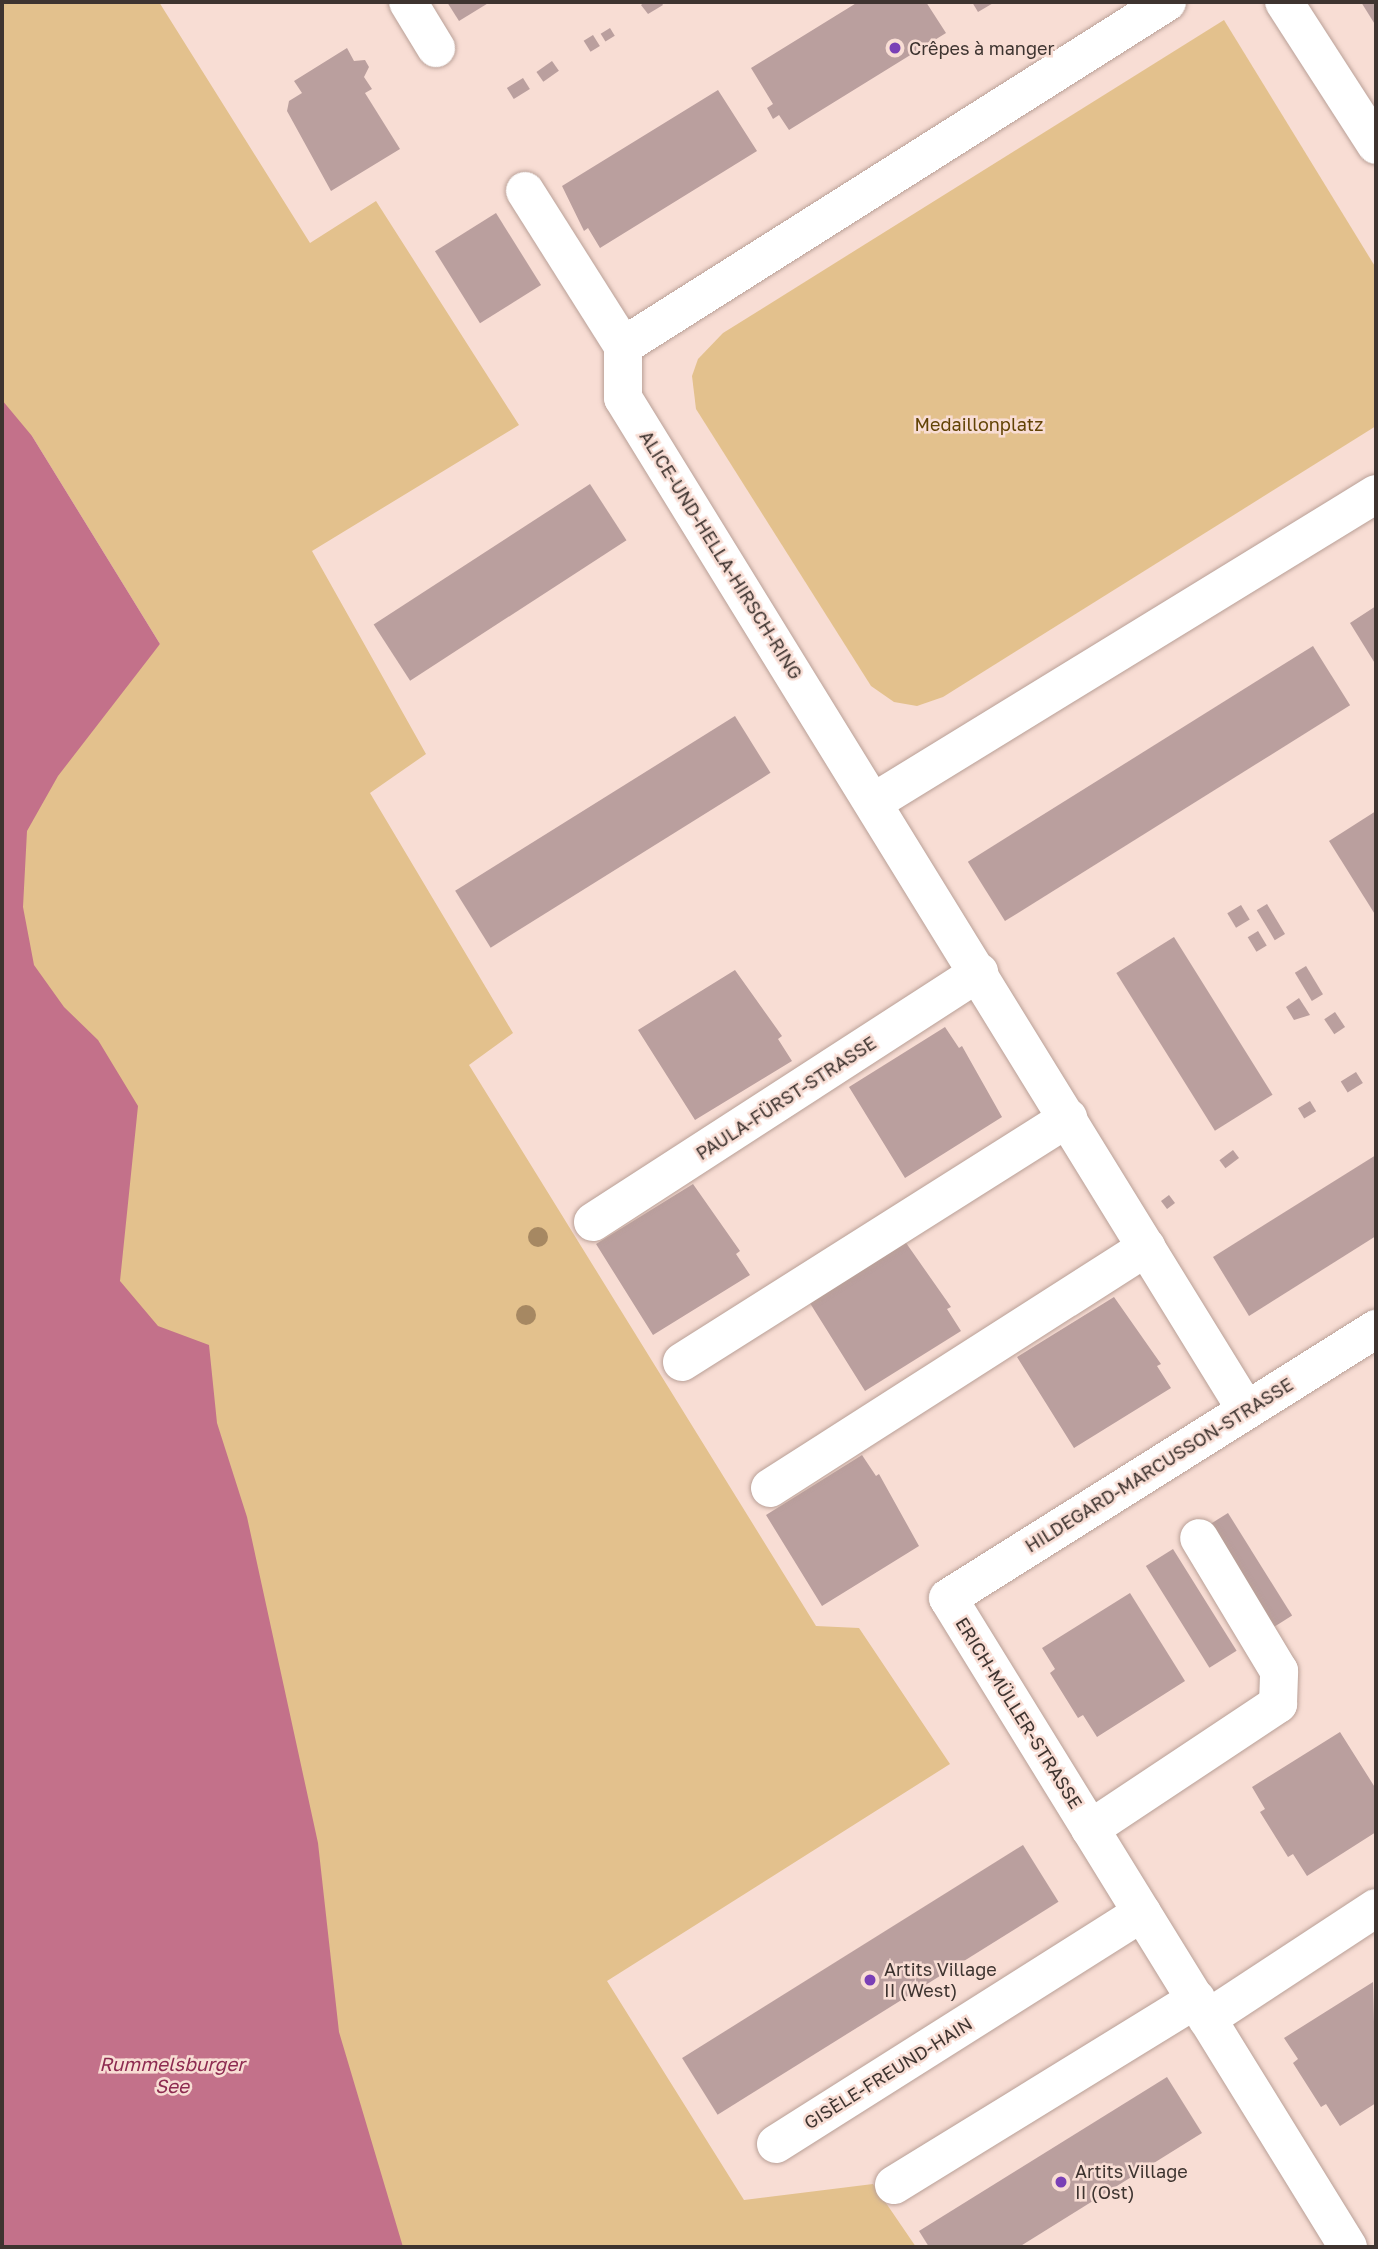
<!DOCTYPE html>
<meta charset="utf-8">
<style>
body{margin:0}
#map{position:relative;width:1378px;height:2249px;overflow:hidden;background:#f8ddd4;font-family:"Golos Text",sans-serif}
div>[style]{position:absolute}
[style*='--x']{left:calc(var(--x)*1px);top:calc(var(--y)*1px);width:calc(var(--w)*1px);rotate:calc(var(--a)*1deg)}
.green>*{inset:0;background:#e3c18d}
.water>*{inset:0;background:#c3718a}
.building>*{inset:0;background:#ba9f9e;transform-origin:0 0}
.roads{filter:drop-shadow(0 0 2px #b9a097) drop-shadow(0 0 2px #b9a097)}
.minor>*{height:38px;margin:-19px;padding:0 19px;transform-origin:19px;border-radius:19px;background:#fff}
.trees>*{width:20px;height:20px;margin:-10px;border-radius:50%;background:#a68862}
.dots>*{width:19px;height:19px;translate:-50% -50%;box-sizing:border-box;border:4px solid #f8ddd4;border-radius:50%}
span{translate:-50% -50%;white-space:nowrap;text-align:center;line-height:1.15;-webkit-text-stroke:5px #f8ddd4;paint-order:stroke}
.poi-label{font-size:18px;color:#3e3430}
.left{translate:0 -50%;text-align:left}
.park-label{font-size:18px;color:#624305}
.street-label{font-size:18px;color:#3e3430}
.water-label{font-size:19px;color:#8d2a50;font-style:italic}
.frame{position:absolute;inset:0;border:4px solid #3e3430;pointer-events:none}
</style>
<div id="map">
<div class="green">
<i style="clip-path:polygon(2px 2px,159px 2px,310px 243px,376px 201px,519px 425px,312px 551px,426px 754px,370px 793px,513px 1033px,469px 1065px,816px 1626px,859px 1628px,950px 1764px,607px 1981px,744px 2200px,873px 2184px,916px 2247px,377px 2247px,115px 1330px,2px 913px,2px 820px,160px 644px,32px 436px,2px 421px)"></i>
<i style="clip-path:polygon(1224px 20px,1376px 268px,1376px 426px,943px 697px,917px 706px,894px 702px,871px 686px,696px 409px,692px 376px,698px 359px,723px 333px)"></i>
</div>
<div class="water">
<i style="clip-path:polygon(2px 400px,32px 436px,160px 644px,58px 776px,27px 831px,23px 907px,34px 965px,64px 1007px,98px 1040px,138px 1106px,120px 1281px,158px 1326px,209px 1345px,217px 1423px,247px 1517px,318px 1843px,339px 2032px,403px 2247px,2px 2247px)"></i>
</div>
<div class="building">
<i style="clip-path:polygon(447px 2px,490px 2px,459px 21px)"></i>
<i style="clip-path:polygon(645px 2px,661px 2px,663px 5px,648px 14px,641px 5px)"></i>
<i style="clip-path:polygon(858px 2px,926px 2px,946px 33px,789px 130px,779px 115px,773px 119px,767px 108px,773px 104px,751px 68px)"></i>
<i style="clip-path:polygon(972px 2px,995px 2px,978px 12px)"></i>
<i style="clip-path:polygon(1361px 2px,1376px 2px,1376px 26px)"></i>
<i style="left:610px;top:28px;width:9px;height:11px;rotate:58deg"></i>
<i style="left:593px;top:35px;width:13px;height:11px;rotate:58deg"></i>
<i style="clip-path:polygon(347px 48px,354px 61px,365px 60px,369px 67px,364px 77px,372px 89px,365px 93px,400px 149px,331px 191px,287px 111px,289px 101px,302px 93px,294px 81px)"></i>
<i style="left:552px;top:61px;width:12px;height:19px;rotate:55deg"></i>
<i style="left:523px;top:78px;width:13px;height:19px;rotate:58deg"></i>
<i style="clip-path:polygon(718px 90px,757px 151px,600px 248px,588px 228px,584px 231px,562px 186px)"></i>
<i style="left:496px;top:213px;width:85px;height:72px;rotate:58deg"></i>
<i style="left:590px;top:484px;width:67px;height:258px;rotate:57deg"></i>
<i style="clip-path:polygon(1376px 606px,1376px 665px,1350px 623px)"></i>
<i style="left:1313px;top:646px;width:70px;height:407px;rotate:58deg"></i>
<i style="left:735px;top:716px;width:67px;height:330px;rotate:58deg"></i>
<i style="clip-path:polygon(1376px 811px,1376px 916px,1329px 841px)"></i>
<i style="left:1267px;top:904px;width:35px;height:12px;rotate:59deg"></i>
<i style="left:1241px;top:905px;width:17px;height:16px;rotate:59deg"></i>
<i style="left:1258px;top:931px;width:17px;height:12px;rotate:59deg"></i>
<i style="left:1174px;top:937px;width:186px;height:68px;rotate:58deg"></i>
<i style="left:1306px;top:966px;width:33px;height:13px;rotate:59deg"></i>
<i style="clip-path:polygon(735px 970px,782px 1036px,778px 1039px,792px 1061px,695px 1120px,638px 1030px)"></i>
<i style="clip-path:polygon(1299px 998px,1310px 1015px,1294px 1020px,1286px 1007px)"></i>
<i style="left:1335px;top:1012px;width:18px;height:13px;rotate:56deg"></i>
<i style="clip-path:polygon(945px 1027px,959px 1048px,962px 1046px,1002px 1117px,905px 1178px,849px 1087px)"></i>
<i style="left:1356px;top:1072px;width:13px;height:18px;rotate:58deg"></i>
<i style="left:1310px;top:1101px;width:12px;height:14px;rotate:59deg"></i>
<i style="left:1233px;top:1150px;width:10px;height:17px;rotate:53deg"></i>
<i style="clip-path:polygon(1376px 1155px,1376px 1236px,1249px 1316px,1213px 1257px)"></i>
<i style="clip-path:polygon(693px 1184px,740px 1251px,736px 1254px,750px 1275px,653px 1335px,596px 1244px)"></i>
<i style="left:1169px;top:1195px;width:10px;height:10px;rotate:53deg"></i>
<i style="clip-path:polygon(904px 1240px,951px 1307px,947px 1309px,961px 1331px,865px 1391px,808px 1300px)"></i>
<i style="clip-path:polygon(1114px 1297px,1161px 1364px,1157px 1366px,1171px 1388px,1074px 1448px,1017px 1357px)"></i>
<i style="clip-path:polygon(862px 1455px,876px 1476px,879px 1474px,919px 1546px,822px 1606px,766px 1515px)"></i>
<i style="left:1228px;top:1513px;width:121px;height:32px;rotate:58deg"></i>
<i style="left:1173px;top:1549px;width:120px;height:32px;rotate:58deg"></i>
<i style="clip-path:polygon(1130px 1593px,1185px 1681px,1097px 1737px,1083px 1715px,1078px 1718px,1050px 1673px,1055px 1669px,1042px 1648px)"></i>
<i style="clip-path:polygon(1340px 1732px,1376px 1789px,1376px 1832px,1307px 1876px,1293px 1854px,1288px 1857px,1260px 1812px,1265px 1809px,1252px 1787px)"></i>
<i style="left:1023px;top:1845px;width:67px;height:402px;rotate:58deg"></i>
<i style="clip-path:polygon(1373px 1982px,1376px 2103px,1340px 2126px,1326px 2104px,1321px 2107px,1293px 2063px,1298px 2059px,1284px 2038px)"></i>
<i style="clip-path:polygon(1167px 2077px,1202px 2133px,1019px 2247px,929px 2247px,919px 2231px)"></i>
</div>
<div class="roads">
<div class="minor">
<i style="--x:408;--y:2;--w:54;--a:58.7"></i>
<i style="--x:1167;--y:2;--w:644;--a:147.69"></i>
<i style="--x:623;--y:346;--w:52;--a:90"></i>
<i style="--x:623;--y:398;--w:1188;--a:58.38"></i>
<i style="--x:1284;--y:2;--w:170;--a:57.2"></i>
<i style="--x:525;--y:191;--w:183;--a:57.7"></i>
<i style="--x:874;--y:802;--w:589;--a:-31.53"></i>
<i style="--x:593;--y:1222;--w:460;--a:-32.9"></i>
<i style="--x:682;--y:1362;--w:457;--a:-32.3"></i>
<i style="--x:770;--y:1488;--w:447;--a:-32.6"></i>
<i style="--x:1090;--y:1829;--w:226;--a:-33.6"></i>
<i style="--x:1278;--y:1704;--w:33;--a:-88"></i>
<i style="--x:1279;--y:1671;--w:155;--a:-121"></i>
<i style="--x:1207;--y:2019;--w:202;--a:-33.3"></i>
<i style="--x:776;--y:2144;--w:433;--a:-32.3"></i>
<i style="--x:894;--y:2185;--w:355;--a:-31.6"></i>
<i style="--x:1348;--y:2247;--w:762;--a:-121.65"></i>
<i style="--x:948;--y:1598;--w:506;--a:-32.15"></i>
</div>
</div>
<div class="trees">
<i style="left:538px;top:1237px"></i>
<i style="left:526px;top:1315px"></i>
</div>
<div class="dots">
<i style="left:895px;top:48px;background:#7a40b6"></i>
<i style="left:870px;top:1980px;background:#7a40b6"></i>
<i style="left:1061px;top:2182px;background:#7a40b6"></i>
</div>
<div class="poi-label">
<span class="left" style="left:909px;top:48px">Crêpes à manger</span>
<span class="left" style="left:884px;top:1980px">Artits Village<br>II (West)</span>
<span class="left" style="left:1075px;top:2182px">Artits Village<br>II (Ost)</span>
</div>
<div class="park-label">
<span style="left:979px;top:424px">Medaillonplatz</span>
</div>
<div class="street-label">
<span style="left:721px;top:555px;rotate:58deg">ALICE-UND-HELLA-HIRSCH-RING</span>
<span style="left:786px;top:1098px;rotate:-33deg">PAULA-FÜRST-STRASSE</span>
<span style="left:1159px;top:1465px;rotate:-32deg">HILDEGARD-MARCUSSON-STRASSE</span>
<span style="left:1019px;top:1713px;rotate:58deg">ERICH-MÜLLER-STRASSE</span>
<span style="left:888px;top:2073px;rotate:-32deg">GISÈLE-FREUND-HAIN</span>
</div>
<div class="water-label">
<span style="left:172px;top:2075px">Rummelsburger<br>See</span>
</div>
<div class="frame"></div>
</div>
